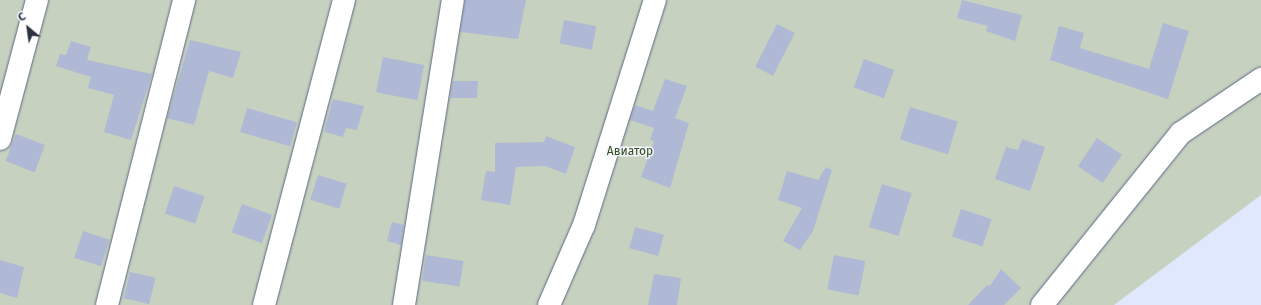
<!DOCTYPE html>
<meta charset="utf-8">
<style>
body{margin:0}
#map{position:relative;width:1261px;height:305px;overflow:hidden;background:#e0e8fd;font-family:"Fira Sans",sans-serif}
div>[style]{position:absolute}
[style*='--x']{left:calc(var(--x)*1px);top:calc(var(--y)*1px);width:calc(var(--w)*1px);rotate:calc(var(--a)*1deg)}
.green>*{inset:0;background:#c6d1bf}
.building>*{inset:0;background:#afb9d6;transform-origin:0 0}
.roads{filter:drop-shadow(0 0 1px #5d6785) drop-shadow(0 0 1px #5d6785)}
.minor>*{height:22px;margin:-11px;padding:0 11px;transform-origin:11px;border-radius:11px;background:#fff}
span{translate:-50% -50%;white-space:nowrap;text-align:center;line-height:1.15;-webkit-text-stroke:3px #f3f5fc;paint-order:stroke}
.park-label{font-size:12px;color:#364c21}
.north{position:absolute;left:8px;top:8px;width:40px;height:40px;-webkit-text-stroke:3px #f3f5fc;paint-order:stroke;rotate:331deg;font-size:11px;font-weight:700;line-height:16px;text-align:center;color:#2e3340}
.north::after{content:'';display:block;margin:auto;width:14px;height:18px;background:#2e3340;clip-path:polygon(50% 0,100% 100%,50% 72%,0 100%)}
</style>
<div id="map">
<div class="green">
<i style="clip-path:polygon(0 0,1261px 0,1261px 195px,1114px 305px,0 305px)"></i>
</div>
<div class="building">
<i style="clip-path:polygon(465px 0,526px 0,518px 39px,460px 32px)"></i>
<i style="clip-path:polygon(962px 0,1022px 15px,1015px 41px,986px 31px,988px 26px,957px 18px)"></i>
<i style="left:564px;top:20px;width:33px;height:24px;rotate:11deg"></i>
<i style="clip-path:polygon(1163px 23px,1189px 31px,1168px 99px,1050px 60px,1059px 26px,1084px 33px,1080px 48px,1149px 69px)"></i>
<i style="left:777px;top:24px;width:20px;height:48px;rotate:27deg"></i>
<i style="clip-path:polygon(190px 40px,241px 52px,233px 78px,209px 71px,194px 125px,167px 118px)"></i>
<i style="clip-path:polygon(71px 41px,91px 47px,87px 60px,152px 74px,131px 140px,104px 132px,114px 95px,88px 88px,91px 77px,56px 66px,60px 54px,66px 55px)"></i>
<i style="left:383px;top:57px;width:42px;height:36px;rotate:11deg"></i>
<i style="left:864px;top:59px;width:32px;height:30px;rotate:20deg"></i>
<i style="clip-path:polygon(665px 79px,687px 86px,675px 118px,689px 123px,670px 188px,641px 177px,654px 141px,650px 140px,654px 128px,630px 120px,635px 105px,653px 111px)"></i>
<i style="clip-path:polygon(453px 81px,478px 81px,477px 98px,450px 98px)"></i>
<i style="clip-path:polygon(333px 99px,364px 106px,357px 130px,346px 128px,343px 137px,324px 132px)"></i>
<i style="left:910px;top:107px;width:50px;height:34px;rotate:17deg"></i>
<i style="left:247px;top:108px;width:52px;height:25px;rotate:16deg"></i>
<i style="left:16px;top:134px;width:31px;height:29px;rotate:21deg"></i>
<i style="clip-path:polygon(546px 136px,575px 147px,566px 174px,545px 166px,516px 167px,510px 205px,481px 200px,486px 171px,495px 172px,495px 143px,544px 142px)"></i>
<i style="left:1097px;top:138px;width:30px;height:34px;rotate:34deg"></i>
<i style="clip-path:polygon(1022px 139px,1045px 147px,1030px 191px,995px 179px,1006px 147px,1018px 150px)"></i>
<i style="clip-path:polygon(826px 167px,832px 170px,813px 231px,800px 250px,783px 241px,802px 208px,778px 200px,787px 171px,818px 180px)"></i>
<i style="left:318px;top:175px;width:30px;height:26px;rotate:17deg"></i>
<i style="left:882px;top:184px;width:31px;height:45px;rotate:17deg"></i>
<i style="left:174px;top:186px;width:32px;height:29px;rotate:18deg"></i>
<i style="left:242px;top:204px;width:32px;height:30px;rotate:20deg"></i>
<i style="left:961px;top:209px;width:32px;height:29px;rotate:18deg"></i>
<i style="clip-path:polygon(392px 222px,404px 225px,401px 245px,387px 241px)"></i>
<i style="left:635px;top:227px;width:30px;height:22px;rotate:15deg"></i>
<i style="left:83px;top:231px;width:28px;height:28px;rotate:18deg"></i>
<i style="left:426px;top:255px;width:38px;height:26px;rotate:9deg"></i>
<i style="left:834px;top:255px;width:32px;height:35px;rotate:11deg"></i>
<i style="clip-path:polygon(0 260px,24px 267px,17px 298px,0 293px)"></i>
<i style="clip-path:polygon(1001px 269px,1021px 288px,1004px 305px,968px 305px,987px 285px,990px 286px)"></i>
<i style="left:130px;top:272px;width:26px;height:27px;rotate:13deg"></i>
<i style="clip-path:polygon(654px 274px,681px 278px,677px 305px,648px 305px)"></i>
</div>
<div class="roads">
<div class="minor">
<i style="--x:0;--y:139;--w:144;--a:-75.1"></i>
<i style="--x:107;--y:305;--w:315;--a:-75.8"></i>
<i style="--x:264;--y:305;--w:315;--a:-75.3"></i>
<i style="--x:404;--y:305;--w:309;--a:-80.9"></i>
<i style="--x:549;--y:305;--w:87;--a:-66.4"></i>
<i style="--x:584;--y:225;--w:236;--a:-72.5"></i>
<i style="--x:1042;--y:305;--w:221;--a:-51.1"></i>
<i style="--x:1181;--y:133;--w:97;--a:-34"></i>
</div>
</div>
<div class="park-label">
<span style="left:630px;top:152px">Авиатор</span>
</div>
<div class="north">С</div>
</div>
